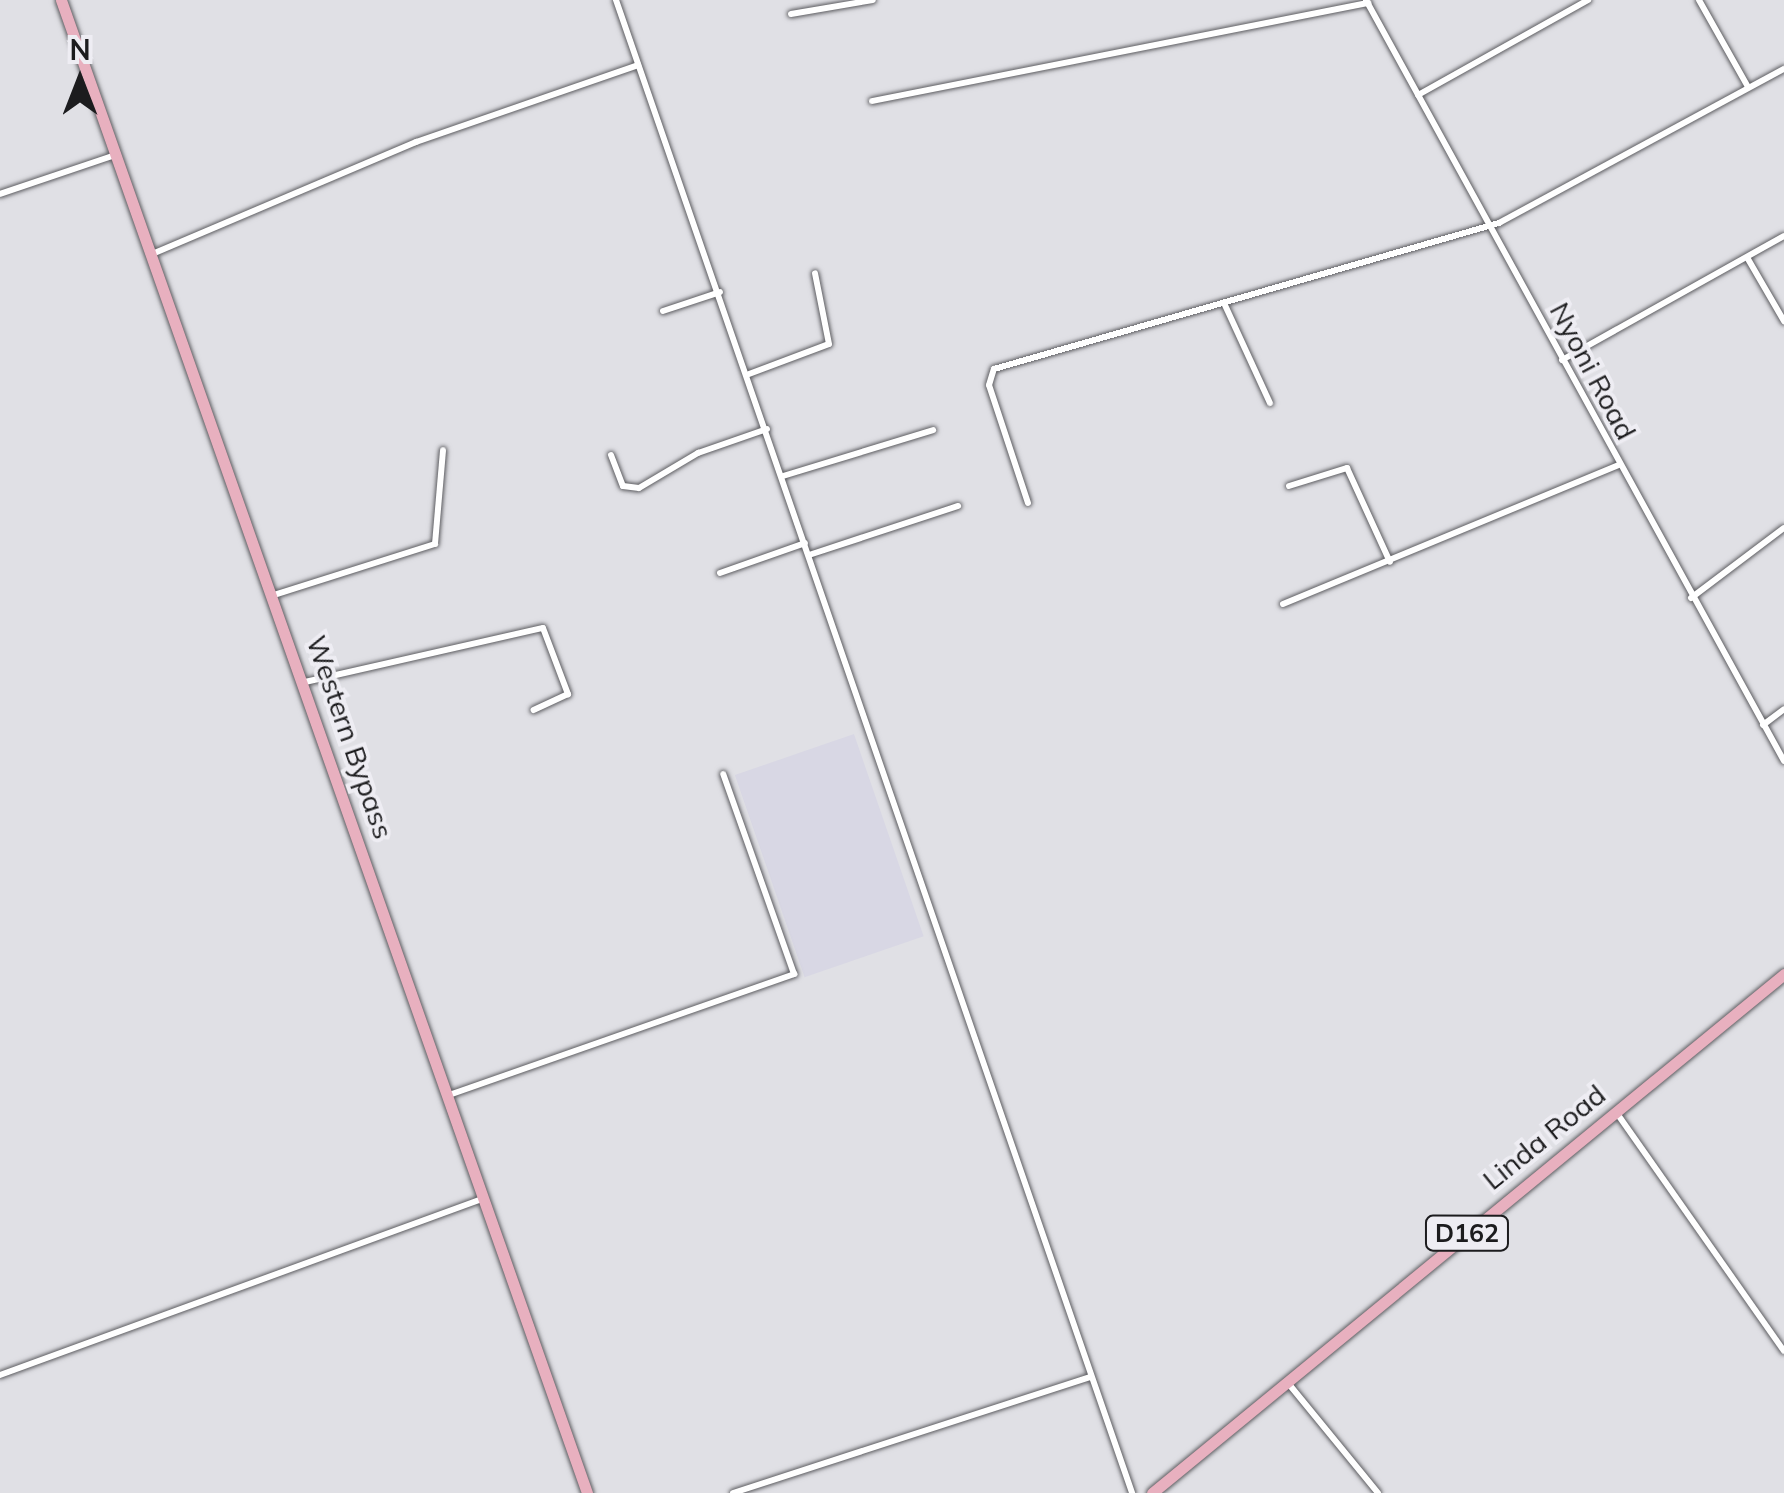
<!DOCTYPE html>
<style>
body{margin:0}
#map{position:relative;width:1784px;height:1493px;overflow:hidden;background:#e0e0e5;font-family:Mulish,sans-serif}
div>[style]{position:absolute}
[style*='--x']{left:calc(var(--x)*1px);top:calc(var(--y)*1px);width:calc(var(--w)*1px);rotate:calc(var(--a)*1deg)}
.built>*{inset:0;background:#d8d7e4;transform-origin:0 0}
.roads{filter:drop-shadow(0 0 2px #5d5d61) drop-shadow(0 0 2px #5d5d61)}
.minor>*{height:6px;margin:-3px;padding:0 3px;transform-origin:3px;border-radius:3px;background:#fff}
.primary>*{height:11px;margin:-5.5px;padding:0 5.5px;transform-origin:5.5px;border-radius:5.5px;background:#e8b0bf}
span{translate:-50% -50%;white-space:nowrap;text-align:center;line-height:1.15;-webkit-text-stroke:8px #eeedf3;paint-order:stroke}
.shield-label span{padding:2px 8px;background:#eeedf3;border:2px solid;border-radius:8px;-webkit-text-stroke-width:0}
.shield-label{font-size:25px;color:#1c1c1e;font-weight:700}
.street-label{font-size:28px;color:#1c1c1e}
.north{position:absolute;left:30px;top:30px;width:100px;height:100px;-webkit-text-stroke:8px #eeedf3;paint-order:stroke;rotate:0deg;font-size:28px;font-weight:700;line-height:40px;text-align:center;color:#1c1c1e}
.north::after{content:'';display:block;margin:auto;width:35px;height:45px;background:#1c1c1e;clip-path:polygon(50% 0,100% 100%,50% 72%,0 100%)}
</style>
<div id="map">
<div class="built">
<i style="left:854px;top:734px;width:214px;height:126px;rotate:71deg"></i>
</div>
<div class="roads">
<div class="minor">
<i style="--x:616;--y:0;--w:1580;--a:70.93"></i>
<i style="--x:1366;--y:0;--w:868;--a:61.22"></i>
<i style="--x:1699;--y:0;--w:100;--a:60.6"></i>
<i style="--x:791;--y:14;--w:83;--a:-9.7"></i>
<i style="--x:1418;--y:95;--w:195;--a:-29.2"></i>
<i style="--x:872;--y:101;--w:506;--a:-11.18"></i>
<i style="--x:0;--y:194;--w:121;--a:-18.7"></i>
<i style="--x:152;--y:254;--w:287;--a:-23"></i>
<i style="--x:416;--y:142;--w:235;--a:-19.1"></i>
<i style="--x:1748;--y:259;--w:72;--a:59.9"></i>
<i style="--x:1224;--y:303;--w:110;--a:65.3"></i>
<i style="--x:663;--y:311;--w:60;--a:-18.4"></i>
<i style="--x:1562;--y:360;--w:254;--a:-29.2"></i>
<i style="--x:749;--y:374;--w:85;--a:-20.6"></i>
<i style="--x:829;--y:344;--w:72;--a:-101.2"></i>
<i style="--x:611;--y:455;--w:33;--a:69"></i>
<i style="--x:623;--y:486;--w:16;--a:7"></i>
<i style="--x:639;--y:488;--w:69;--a:-30.7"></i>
<i style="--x:698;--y:453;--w:73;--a:-19.2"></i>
<i style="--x:783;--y:476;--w:157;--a:-17"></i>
<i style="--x:1289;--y:486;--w:61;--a:-17.2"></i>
<i style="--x:1347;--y:468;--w:103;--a:65.4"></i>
<i style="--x:1028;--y:503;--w:124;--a:-108.3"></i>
<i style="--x:989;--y:385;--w:17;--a:-73"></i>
<i style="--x:994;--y:369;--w:526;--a:-16.13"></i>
<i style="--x:1499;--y:223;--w:324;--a:-28.4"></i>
<i style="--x:809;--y:555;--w:157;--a:-18.2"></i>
<i style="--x:720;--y:573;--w:90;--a:-19.4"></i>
<i style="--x:274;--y:595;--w:169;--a:-17.6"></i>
<i style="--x:435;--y:544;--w:94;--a:-85.1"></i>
<i style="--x:1691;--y:598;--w:116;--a:-37"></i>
<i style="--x:1283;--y:604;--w:364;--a:-22.5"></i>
<i style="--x:305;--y:682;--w:244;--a:-12.8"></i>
<i style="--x:543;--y:628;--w:71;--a:69.3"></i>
<i style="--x:568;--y:694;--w:38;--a:155"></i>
<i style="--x:1763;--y:725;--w:26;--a:-37"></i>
<i style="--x:449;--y:1095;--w:366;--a:-19.3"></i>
<i style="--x:794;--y:974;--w:212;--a:-109.5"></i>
<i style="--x:1616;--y:1112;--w:292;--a:54.9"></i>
<i style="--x:0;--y:1375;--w:513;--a:-20.06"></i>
<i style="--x:1288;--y:1383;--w:142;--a:50.7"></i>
<i style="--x:733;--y:1493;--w:376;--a:-18"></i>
</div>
<div class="primary">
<i style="--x:61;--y:0;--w:1583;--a:70.59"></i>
<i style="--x:1152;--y:1493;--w:818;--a:-39.39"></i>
</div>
</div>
<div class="shield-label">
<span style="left:1467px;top:1233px">D162</span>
</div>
<div class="street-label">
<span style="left:1593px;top:371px;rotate:62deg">Nyoni Road</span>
<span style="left:350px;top:737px;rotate:71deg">Western Bypass</span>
<span style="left:1544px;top:1137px;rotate:-39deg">Linda Road</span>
</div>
<div class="north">N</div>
</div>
